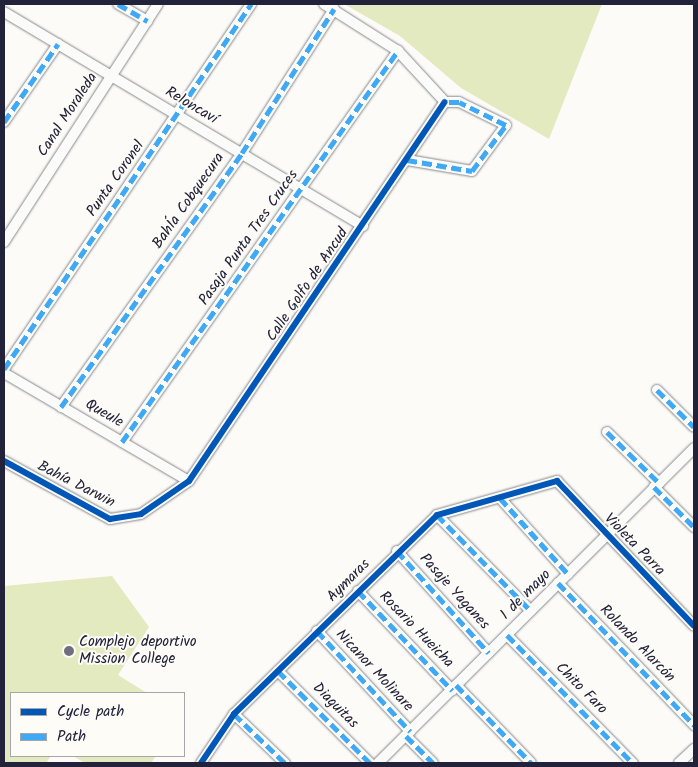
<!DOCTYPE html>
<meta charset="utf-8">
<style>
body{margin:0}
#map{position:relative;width:698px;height:767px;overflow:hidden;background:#fcfbf8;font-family:Kalam,sans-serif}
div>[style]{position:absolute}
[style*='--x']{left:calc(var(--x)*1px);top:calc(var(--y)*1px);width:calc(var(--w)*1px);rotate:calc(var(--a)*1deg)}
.green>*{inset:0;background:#e4eabf}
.roads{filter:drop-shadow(0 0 1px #88888c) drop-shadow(0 0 1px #88888c)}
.street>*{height:10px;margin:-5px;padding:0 5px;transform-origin:5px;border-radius:5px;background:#fbfbf9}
.quiet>*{height:5px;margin-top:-2.5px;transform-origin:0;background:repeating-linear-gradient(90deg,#3fa9f5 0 10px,transparent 0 15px)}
.cycleway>*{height:6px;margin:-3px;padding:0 3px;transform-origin:3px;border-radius:3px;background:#0057b8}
.dots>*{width:14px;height:14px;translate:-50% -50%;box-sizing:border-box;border:2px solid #fdfcf7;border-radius:50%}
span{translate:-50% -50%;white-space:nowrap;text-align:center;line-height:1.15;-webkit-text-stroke:4px #fdfcf7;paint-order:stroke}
.street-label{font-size:15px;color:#22223b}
.poi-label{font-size:15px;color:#22223b}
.left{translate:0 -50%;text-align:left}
.frame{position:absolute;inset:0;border:5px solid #22223b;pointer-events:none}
.legend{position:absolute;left:10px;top:692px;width:175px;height:65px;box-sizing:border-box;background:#fdfcf7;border:1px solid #a5a5ac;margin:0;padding:6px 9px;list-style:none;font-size:15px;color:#22223b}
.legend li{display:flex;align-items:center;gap:10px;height:25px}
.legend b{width:25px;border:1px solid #a5a5ac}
</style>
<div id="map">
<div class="green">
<i style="clip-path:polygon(344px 4px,602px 4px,549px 139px,461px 88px,400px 36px)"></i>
<i style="clip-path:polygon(112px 576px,149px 627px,118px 675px,147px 693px,11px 693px,11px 756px,51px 756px,46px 763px,4px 763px,4px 586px)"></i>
<i style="clip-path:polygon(73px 756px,156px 756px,151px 763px,85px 763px)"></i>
</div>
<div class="roads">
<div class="street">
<i style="--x:118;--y:4;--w:34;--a:30"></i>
<i style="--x:324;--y:4;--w:88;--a:32.4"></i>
<i style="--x:398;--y:51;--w:69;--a:47.3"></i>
<i style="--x:4;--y:12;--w:418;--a:30.8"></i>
<i style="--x:4;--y:122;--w:95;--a:-55.3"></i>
<i style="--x:407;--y:160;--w:66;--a:9.6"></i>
<i style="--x:472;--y:171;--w:57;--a:-53.5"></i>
<i style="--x:506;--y:125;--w:52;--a:-153.9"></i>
<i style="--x:459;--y:102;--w:14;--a:180"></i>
<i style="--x:4;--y:242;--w:283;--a:-57.1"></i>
<i style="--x:4;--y:369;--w:441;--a:-55.9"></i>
<i style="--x:4;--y:373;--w:214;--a:30.3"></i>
<i style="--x:657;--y:390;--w:52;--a:45"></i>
<i style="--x:61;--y:407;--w:312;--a:-54.5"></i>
<i style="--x:242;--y:153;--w:171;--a:-57.4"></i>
<i style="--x:607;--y:432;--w:73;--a:44.4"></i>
<i style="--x:122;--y:442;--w:479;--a:-54.8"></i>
<i style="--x:4;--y:461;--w:121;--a:28.7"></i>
<i style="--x:110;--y:519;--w:31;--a:-9"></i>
<i style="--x:141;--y:514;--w:58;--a:-34.5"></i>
<i style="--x:189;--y:481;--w:457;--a:-56"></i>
<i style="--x:654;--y:487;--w:57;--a:45"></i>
<i style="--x:500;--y:498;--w:102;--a:48.2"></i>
<i style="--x:437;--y:515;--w:134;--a:45.6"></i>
<i style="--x:397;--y:551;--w:137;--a:48"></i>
<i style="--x:558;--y:583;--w:197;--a:46.2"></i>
<i style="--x:358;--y:591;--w:137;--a:46.5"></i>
<i style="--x:317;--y:631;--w:137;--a:47.1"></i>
<i style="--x:507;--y:635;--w:180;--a:45.5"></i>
<i style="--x:278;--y:671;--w:130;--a:45"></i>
<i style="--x:456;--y:685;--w:108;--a:46.1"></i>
<i style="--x:234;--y:714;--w:71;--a:43.9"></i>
<i style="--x:406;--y:736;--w:38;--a:45"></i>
<i style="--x:201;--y:763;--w:59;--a:-56"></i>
<i style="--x:234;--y:714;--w:284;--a:-44.4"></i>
<i style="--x:437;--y:515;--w:125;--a:-15.8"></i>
<i style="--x:557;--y:481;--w:199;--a:46.6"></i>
<i style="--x:378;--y:763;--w:446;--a:-44.9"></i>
<i style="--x:679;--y:763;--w:21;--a:-43"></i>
</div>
</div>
<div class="quiet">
<i style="--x:118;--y:4;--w:34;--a:30"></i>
<i style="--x:4;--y:122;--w:95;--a:-55.3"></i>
<i style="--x:407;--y:160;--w:66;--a:9.6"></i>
<i style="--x:472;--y:171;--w:57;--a:-53.5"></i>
<i style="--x:506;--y:125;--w:52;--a:-153.9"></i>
<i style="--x:459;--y:102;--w:14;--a:180"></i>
<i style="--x:4;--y:369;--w:441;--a:-55.9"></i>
<i style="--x:657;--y:390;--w:52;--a:45"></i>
<i style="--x:61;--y:407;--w:312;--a:-54.5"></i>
<i style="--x:242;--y:153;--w:171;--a:-57.4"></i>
<i style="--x:607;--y:432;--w:73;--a:44.4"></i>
<i style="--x:122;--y:442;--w:479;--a:-54.8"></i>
<i style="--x:654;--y:487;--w:57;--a:45"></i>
<i style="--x:500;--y:498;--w:102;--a:48.2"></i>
<i style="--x:437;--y:515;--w:134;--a:45.6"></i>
<i style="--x:397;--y:551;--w:137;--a:48"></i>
<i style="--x:558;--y:583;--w:197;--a:46.2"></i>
<i style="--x:358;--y:591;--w:137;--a:46.5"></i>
<i style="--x:317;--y:631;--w:137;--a:47.1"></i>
<i style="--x:507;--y:635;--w:180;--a:45.5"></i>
<i style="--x:278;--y:671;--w:130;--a:45"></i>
<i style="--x:456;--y:685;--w:108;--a:46.1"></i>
<i style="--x:234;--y:714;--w:71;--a:43.9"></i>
<i style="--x:406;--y:736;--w:38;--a:45"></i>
</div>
<div class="cycleway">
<i style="--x:4;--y:461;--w:121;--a:28.7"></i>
<i style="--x:110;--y:519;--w:31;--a:-9"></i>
<i style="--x:141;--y:514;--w:58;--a:-34.5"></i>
<i style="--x:189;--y:481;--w:457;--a:-56"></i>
<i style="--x:201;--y:763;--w:59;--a:-56"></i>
<i style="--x:234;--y:714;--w:284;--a:-44.4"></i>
<i style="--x:437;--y:515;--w:125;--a:-15.8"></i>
<i style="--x:557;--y:481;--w:199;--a:46.6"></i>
</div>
<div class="dots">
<i style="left:69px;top:651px;background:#6e6e7d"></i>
</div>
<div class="street-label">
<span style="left:191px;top:106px;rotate:31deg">Reloncaví</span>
<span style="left:68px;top:115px;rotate:-57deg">Canal Moraleda</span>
<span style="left:116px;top:179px;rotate:-55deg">Punta Coronel</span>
<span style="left:189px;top:201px;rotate:-55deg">BahÍa Cobquecura</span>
<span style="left:249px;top:238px;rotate:-55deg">Pasaja Punta Tres Cruces</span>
<span style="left:308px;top:285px;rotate:-56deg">Calle Golfo de Ancud</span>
<span style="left:104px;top:414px;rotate:30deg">Queule</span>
<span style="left:76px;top:485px;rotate:27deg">Bahía Darwin</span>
<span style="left:634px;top:545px;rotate:46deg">Violeta Parra</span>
<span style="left:349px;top:581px;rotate:-45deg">Aymaras</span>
<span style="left:454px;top:592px;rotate:48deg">Pasaje Yaganes</span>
<span style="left:526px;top:595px;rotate:-45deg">1 de mayo</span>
<span style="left:416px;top:630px;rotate:46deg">Rosario Hueicha</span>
<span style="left:637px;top:644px;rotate:46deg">Rolando Alarcón</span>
<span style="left:374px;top:671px;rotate:47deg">Nicanor Molinare</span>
<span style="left:581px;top:689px;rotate:45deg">Chito Faro</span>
<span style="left:335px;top:706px;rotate:45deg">Diaguitas</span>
</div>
<div class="poi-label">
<span class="left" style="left:79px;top:651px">Complejo deportivo<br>Mission College</span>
</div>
<div class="frame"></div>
<ul class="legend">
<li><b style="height:6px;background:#0057b8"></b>Cycle path</li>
<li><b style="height:6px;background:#3fa9f5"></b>Path</li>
</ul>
</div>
